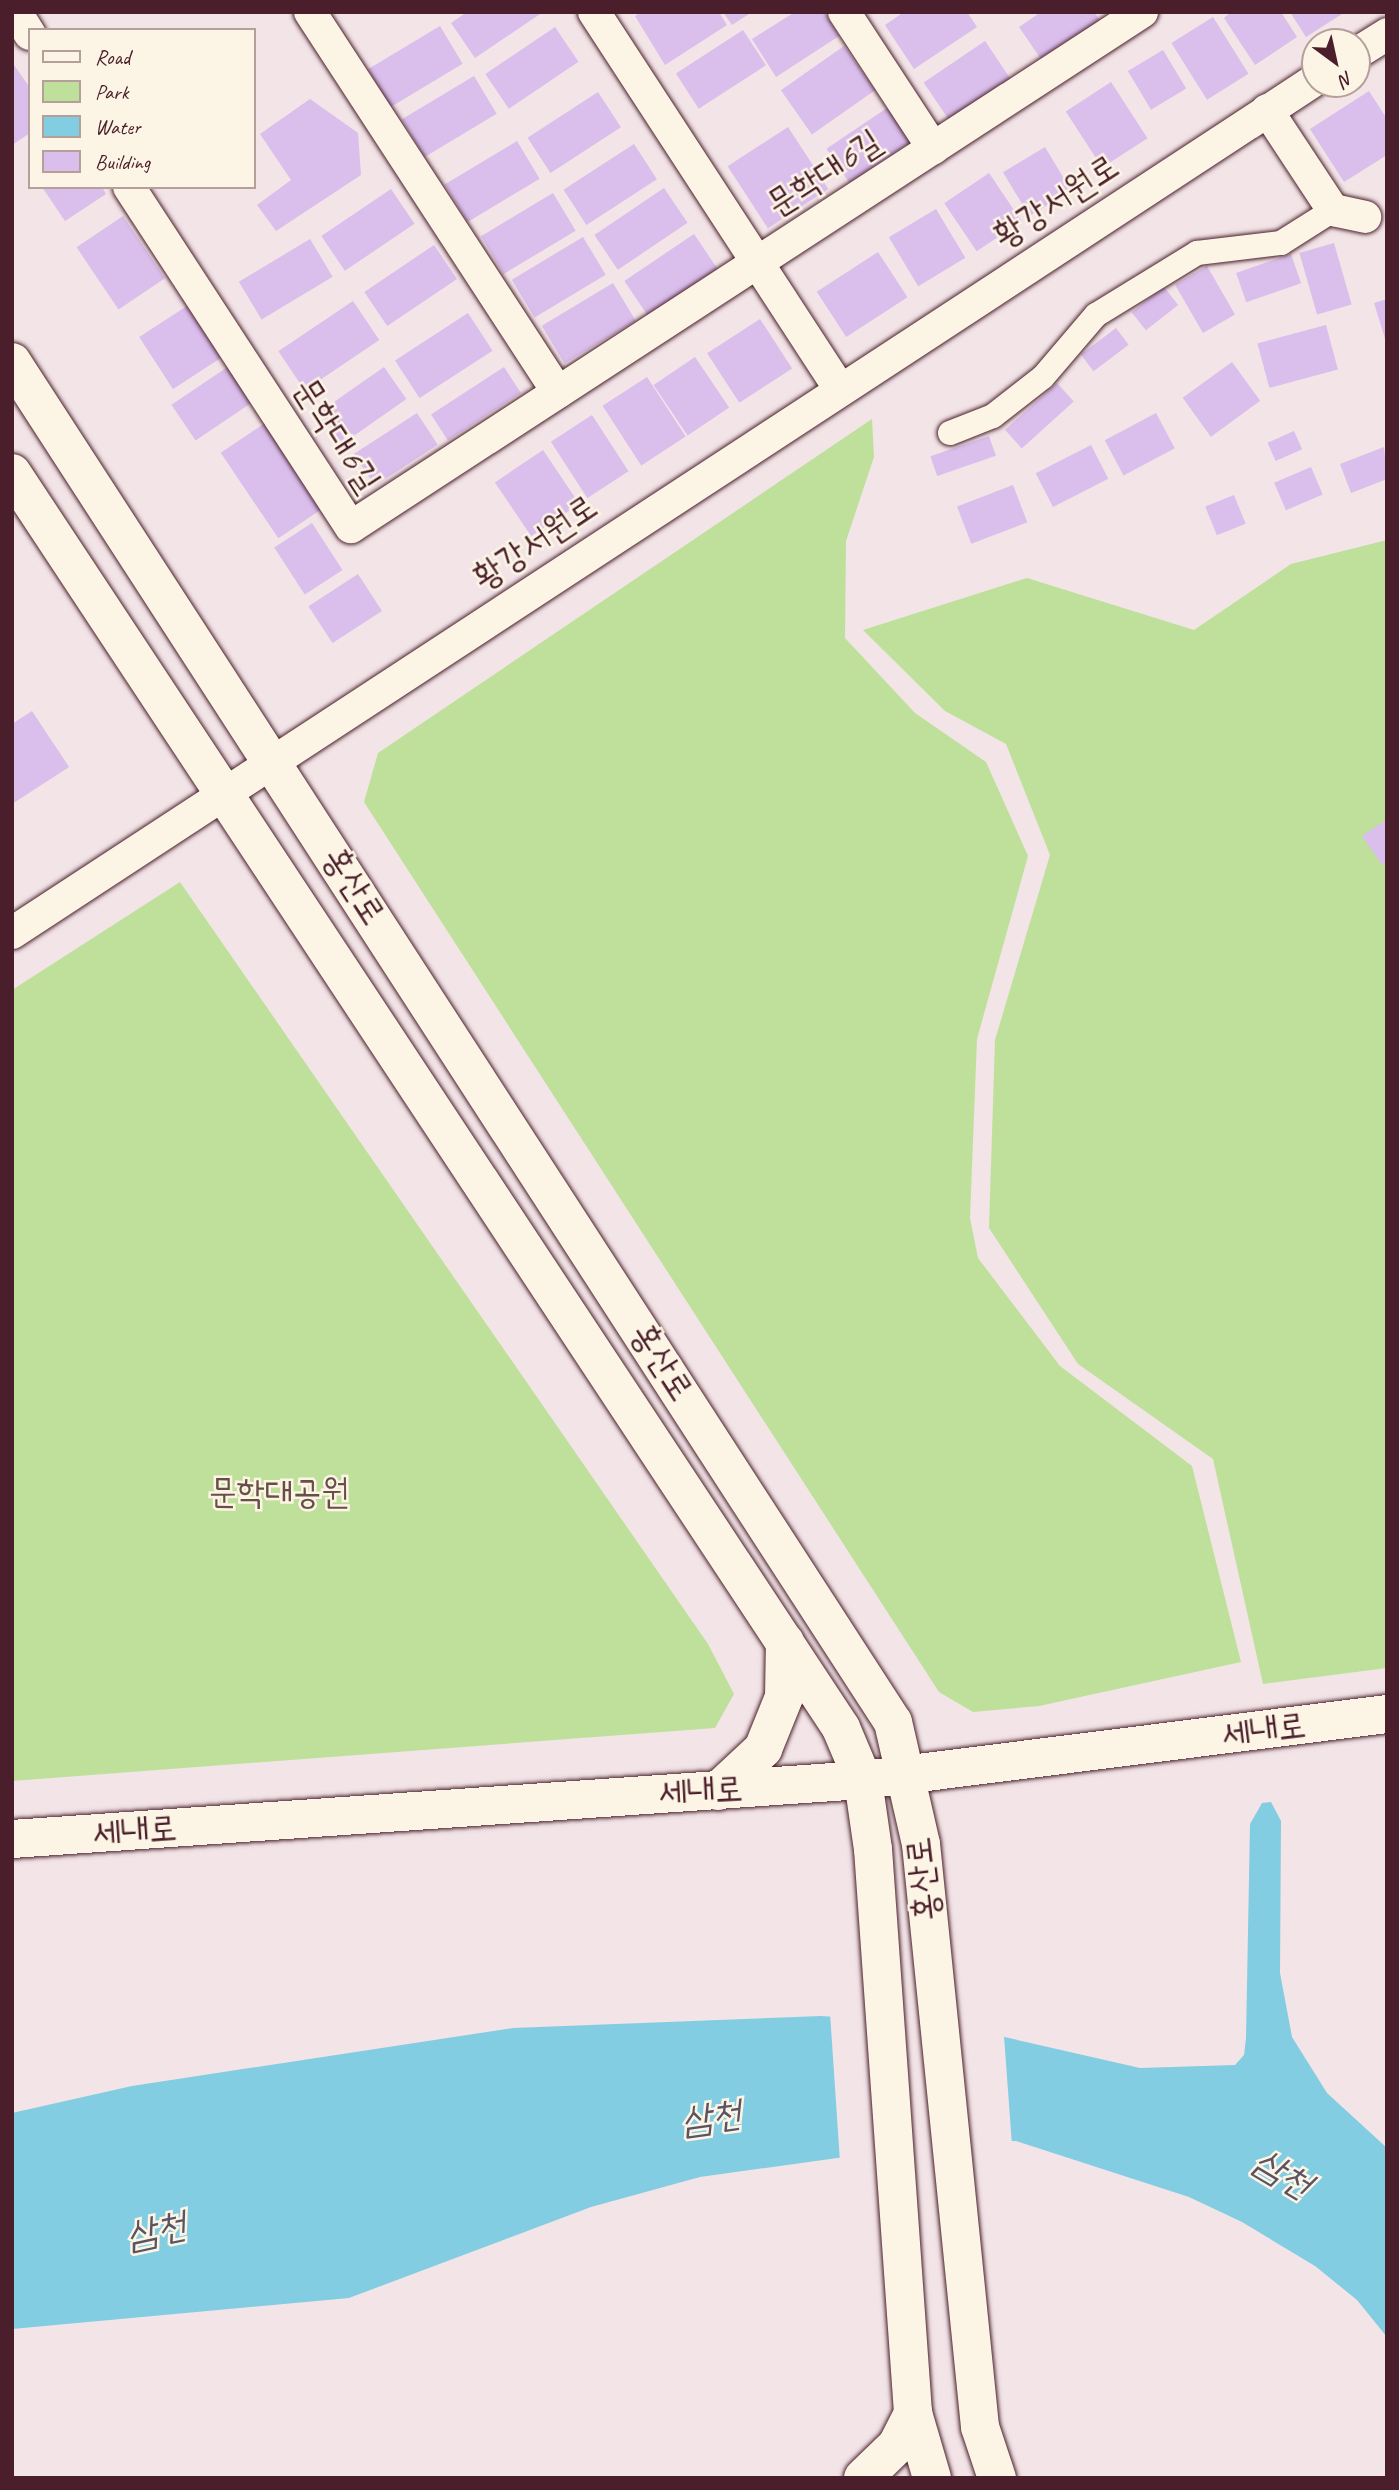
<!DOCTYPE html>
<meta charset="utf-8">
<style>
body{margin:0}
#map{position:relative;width:1399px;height:2490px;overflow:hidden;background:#f2e4e7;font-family:Caveat,"Poor Story",sans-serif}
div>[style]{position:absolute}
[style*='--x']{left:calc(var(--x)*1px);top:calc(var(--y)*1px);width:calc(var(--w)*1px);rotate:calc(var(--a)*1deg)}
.green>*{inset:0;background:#bfe09a}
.water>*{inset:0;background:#82cde2}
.pier>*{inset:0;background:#f2e4e7}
.building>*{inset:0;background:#dabeec;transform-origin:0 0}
.roads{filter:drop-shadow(0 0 2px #4a1f2b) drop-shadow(0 0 2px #4a1f2b)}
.pedestrian>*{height:24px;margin:-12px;padding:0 12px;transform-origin:12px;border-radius:12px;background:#fcf5e5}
.minor>*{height:32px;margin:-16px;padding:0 16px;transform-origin:16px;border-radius:16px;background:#fcf5e5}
.tertiary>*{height:38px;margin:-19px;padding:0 19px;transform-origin:19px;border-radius:19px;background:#fcf5e5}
span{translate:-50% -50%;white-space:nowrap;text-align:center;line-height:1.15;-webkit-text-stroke:5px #fcf5e5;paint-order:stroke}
.street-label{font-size:35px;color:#4a1f2b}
.park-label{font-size:35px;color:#674f47}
.water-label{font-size:37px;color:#5b5362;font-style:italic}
.frame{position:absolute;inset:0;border:14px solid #4a1f2b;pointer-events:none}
.legend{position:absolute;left:28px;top:28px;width:228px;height:161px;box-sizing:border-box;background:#fcf5e5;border:2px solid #b59f9b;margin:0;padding:9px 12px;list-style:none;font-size:21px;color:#4a1f2b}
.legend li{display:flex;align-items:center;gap:14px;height:35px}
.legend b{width:35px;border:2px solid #b59f9b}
.north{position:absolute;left:1301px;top:28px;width:70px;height:70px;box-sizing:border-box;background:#fcf5e5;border:2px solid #b59f9b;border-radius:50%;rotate:147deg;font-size:19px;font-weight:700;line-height:28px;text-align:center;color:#4a1f2b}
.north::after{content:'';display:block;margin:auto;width:24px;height:32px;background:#4a1f2b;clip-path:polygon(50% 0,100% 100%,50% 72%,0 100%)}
</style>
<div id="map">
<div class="green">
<i style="clip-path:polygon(872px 419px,874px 457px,846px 541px,845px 638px,915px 713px,986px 762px,1028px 856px,977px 1039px,970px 1218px,978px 1258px,1060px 1366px,1192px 1466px,1241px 1662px,1039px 1706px,973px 1712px,939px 1692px,364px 802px,378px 753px)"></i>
<i style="clip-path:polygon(1387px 540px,1387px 1668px,1263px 1684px,1213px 1459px,1078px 1364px,989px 1228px,995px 1040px,1050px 855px,1006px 744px,945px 711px,863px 630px,1027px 578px,1194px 630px,1291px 564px)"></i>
<i style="clip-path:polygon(180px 882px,708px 1644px,734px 1694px,715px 1728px,12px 1781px,12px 990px)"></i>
</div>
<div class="water">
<i style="clip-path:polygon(1271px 1802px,1281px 1821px,1280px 1973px,1292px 2037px,1327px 2093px,1387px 2148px,1387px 2337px,1357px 2300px,1315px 2266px,1242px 2222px,1189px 2197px,1016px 2141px,959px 2141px,700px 2177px,591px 2207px,349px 2298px,12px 2329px,12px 2113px,132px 2086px,513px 2028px,821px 2016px,952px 2025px,1140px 2068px,1235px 2065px,1244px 2055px,1246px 2038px,1250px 1824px,1262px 1803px)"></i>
</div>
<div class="pier">
<i style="clip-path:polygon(830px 2013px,953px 2022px,1004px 2036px,1012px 2145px,960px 2145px,840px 2162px)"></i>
</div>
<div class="building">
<i style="clip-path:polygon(467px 12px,543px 12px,475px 58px,451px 23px)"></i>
<i style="clip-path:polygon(641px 12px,719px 12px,727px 25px,665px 65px,635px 16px)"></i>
<i style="clip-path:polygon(723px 12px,752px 12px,732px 25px)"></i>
<i style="clip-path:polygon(795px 12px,824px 12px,839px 36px,776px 77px,752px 39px)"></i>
<i style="clip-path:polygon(904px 12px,967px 12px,977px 27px,914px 69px,885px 25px)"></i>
<i style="clip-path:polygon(1041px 12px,1094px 12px,1102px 23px,1043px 62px,1019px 27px)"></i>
<i style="clip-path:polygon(1231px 12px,1281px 12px,1297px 37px,1255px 65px,1224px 18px)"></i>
<i style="clip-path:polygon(1290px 12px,1341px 12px,1342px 14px,1306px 37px)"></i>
<i style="left:1213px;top:17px;width:67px;height:49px;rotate:58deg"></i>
<i style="left:440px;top:26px;width:44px;height:84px;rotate:59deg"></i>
<i style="left:555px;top:27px;width:42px;height:84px;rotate:56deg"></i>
<i style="left:743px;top:30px;width:42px;height:80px;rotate:57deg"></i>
<i style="left:985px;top:41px;width:50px;height:74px;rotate:56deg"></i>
<i style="left:844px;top:46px;width:54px;height:77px;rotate:55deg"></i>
<i style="left:1163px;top:50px;width:45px;height:41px;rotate:59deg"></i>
<i style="clip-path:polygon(12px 62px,30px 88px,30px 133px,12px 145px)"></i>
<i style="left:474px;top:76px;width:44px;height:84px;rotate:59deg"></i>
<i style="left:1111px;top:82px;width:67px;height:54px;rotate:57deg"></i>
<i style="clip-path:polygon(1369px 91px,1387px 119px,1387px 155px,1344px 182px,1310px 129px)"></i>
<i style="left:598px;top:92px;width:42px;height:84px;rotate:57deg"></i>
<i style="clip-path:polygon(310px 99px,358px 133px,361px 175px,276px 231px,257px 205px,291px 180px,260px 134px)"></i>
<i style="left:887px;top:108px;width:41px;height:73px;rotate:56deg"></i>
<i style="left:788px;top:127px;width:74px;height:72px;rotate:57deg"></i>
<i style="left:517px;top:141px;width:44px;height:84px;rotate:59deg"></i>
<i style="left:634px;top:144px;width:42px;height:84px;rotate:57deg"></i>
<i style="left:1045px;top:147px;width:51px;height:49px;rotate:59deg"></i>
<i style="left:989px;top:173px;width:58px;height:54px;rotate:56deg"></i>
<i style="clip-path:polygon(42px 187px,102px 187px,106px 194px,65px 221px)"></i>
<i style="left:664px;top:188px;width:42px;height:84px;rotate:56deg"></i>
<i style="left:391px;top:189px;width:42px;height:84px;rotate:56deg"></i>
<i style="left:553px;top:193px;width:44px;height:84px;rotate:59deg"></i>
<i style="left:936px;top:209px;width:57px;height:55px;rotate:59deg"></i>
<i style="left:123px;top:216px;width:75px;height:56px;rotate:56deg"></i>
<i style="left:694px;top:234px;width:42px;height:84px;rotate:56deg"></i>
<i style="left:583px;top:237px;width:44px;height:83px;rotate:59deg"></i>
<i style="left:310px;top:239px;width:44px;height:83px;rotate:59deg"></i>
<i style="left:1334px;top:243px;width:64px;height:36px;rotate:74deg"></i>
<i style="left:434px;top:245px;width:41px;height:84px;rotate:56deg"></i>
<i style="left:878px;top:252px;width:54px;height:73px;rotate:57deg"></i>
<i style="left:1291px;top:254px;width:31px;height:58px;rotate:71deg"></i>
<i style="left:1207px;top:266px;width:56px;height:37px;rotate:60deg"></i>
<i style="left:613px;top:283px;width:44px;height:83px;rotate:59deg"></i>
<i style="left:1164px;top:287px;width:23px;height:41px;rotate:52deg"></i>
<i style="clip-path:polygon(1387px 299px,1387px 342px,1386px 342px,1374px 303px)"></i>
<i style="left:353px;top:301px;width:47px;height:90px;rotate:56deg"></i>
<i style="left:187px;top:306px;width:62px;height:57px;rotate:57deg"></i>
<i style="left:468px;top:313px;width:45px;height:87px;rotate:57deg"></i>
<i style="left:760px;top:319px;width:59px;height:63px;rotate:57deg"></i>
<i style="left:1326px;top:325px;width:46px;height:71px;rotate:75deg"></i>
<i style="left:1116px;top:328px;width:21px;height:44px;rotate:53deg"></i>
<i style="left:695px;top:357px;width:61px;height:50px;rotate:56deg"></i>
<i style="left:1232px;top:362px;width:48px;height:61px;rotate:54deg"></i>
<i style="left:232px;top:364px;width:43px;height:73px;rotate:56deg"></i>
<i style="left:384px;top:367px;width:39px;height:78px;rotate:55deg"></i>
<i style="left:504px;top:367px;width:31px;height:87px;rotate:57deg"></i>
<i style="left:647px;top:377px;width:71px;height:53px;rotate:57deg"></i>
<i style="left:1057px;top:383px;width:25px;height:70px;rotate:48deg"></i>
<i style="left:417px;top:413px;width:38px;height:75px;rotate:57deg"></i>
<i style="left:1156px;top:413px;width:40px;height:58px;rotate:62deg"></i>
<i style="left:592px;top:415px;width:67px;height:49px;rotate:57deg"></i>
<i style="left:268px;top:421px;width:103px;height:57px;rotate:56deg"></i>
<i style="left:1294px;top:431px;width:20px;height:29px;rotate:66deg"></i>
<i style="left:989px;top:436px;width:21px;height:62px;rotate:71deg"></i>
<i style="left:1091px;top:445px;width:38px;height:62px;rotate:63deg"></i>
<i style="clip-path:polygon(1384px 447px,1387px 479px,1351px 493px,1340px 464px)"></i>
<i style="left:543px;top:450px;width:65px;height:58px;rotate:56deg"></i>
<i style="left:1311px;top:467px;width:30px;height:40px;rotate:67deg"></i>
<i style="left:1013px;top:485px;width:40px;height:60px;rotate:69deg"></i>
<i style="left:1234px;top:495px;width:31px;height:31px;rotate:68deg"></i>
<i style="left:312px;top:523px;width:56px;height:45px;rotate:57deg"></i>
<i style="left:358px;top:574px;width:44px;height:59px;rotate:57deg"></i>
<i style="clip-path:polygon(32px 711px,69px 767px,12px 804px,12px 724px)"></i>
<i style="clip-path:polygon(1387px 819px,1387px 861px,1382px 865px,1362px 836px)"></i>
</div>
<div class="roads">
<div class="pedestrian">
<i style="--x:950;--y:433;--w:46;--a:-21.6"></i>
<i style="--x:993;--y:416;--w:63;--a:-38"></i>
<i style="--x:1043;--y:377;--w:82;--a:-49.5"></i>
<i style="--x:1096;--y:315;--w:119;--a:-31.5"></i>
<i style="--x:1197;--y:253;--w:85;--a:-6.8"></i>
<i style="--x:1281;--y:243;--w:62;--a:-32.4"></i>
</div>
<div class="minor">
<i style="--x:16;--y:12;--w:26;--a:58"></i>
<i style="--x:310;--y:12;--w:454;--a:56.9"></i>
<i style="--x:594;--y:12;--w:447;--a:56.9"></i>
<i style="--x:844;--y:12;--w:163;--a:56.8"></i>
<i style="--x:1357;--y:53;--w:36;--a:-32"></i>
<i style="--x:1267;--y:110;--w:120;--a:56.6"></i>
<i style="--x:1333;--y:210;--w:33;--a:12"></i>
<i style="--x:129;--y:187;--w:406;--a:56.9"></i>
<i style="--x:351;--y:527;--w:944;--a:-33.07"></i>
<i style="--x:12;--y:933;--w:1557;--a:-33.21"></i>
</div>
<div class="tertiary">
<i style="--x:12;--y:362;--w:1620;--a:57.07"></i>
<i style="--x:893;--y:1722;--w:125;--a:77.1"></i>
<i style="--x:921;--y:1844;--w:586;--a:84.22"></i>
<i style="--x:980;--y:2427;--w:54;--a:71.6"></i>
<i style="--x:12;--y:473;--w:1504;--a:56.55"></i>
<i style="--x:841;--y:1728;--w:56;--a:67.1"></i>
<i style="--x:863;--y:1780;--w:70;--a:81.8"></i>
<i style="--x:873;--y:1849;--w:565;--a:85.94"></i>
<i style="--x:913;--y:2413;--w:68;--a:73.7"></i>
<i style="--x:718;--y:1791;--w:62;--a:-43"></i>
<i style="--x:763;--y:1749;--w:56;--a:-68"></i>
<i style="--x:784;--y:1697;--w:55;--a:-89"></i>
<i style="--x:12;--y:1839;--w:853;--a:-3.97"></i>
<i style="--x:863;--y:1780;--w:528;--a:-7.18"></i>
<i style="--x:863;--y:2478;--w:47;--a:-44.1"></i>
<i style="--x:897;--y:2445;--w:36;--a:-63"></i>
</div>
</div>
<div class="street-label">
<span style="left:824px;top:173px;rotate:-33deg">문학대6길</span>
<span style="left:1056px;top:201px;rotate:-33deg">황강서원로</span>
<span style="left:337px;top:435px;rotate:57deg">문학대6길</span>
<span style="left:535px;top:542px;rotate:-34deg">황강서원로</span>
<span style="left:354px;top:886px;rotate:57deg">홍산로</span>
<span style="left:662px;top:1362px;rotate:57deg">홍산로</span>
<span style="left:1264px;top:1730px;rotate:-7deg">세내로</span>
<span style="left:701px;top:1791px;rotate:-3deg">세내로</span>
<span style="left:135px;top:1831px;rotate:-4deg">세내로</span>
<span style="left:923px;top:1879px;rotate:-97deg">홍산로</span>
</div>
<div class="park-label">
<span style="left:279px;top:1492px">문학대공원</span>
</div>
<div class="water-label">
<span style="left:711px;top:2117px;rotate:-8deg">삼천</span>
<span style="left:1283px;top:2173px;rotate:31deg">삼천</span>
<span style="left:156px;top:2230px;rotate:-12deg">삼천</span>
</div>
<div class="frame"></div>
<ul class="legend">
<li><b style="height:9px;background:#fcf5e5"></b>Road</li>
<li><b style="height:19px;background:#bfe09a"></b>Park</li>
<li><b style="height:19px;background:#82cde2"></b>Water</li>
<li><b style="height:19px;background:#dabeec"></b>Building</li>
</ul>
<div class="north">N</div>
</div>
